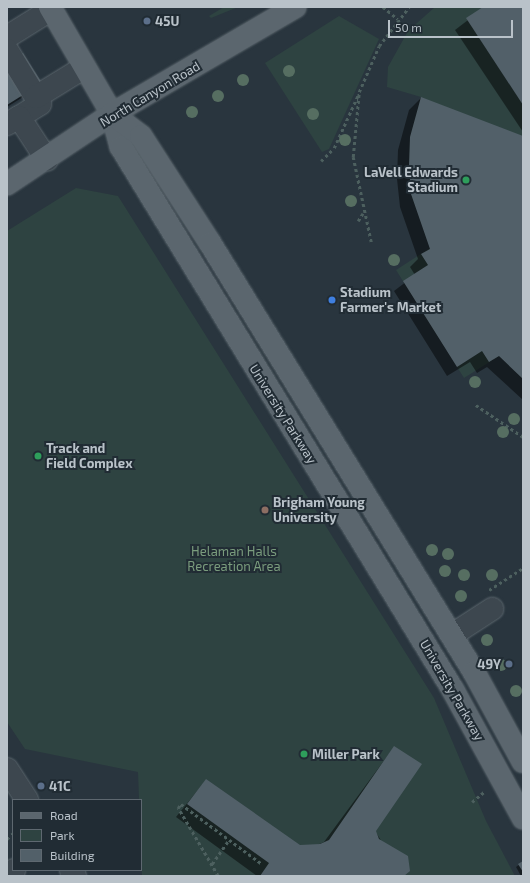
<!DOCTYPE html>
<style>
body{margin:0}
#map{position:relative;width:530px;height:883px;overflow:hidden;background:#29353e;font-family:"Exo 2",sans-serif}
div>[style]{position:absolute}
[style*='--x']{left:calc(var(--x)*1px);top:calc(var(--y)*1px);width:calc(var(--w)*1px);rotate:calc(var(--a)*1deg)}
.green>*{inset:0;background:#2e4341}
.shadow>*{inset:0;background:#0007}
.building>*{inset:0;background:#526069}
.path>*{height:2.5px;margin-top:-1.25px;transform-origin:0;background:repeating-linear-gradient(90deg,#4d605f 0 3px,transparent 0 6px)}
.roads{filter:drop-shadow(0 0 1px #5a656c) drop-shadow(0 0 1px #5a656c)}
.minor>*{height:22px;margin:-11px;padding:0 11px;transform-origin:11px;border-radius:11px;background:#3d474f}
.major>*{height:22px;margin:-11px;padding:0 11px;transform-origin:11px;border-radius:11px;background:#5b666e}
.trees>*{width:12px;height:12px;margin:-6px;border-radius:50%;background:#566e61}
.dots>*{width:11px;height:11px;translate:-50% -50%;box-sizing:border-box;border:2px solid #212c34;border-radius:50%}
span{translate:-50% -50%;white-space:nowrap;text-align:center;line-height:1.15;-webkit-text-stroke:4px #212c34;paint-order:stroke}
.poi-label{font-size:13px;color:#b9c2c9;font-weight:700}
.left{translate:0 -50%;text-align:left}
.right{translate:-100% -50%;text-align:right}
.street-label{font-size:13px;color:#b9c2c9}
.park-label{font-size:13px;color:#7a9c7d}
.frame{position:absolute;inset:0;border:8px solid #b9c2c9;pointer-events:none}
.legend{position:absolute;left:12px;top:799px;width:130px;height:72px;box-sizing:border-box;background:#212c34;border:1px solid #5e6870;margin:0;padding:5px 7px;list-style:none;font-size:12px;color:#b9c2c9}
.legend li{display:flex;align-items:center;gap:8px;height:20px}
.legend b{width:20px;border:1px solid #5e6870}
.scale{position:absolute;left:388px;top:20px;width:125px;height:18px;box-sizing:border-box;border:2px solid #b9c2c9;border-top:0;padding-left:5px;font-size:12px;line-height:14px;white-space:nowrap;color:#b9c2c9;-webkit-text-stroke:3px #212c34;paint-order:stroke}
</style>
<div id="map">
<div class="green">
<i style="clip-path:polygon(224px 7px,238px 7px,211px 18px,209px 16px)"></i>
<i style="clip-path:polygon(435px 7px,523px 7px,523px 379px,499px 356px,464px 378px,396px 270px,430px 248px,411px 194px,409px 166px,410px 137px,421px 97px,387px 87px,388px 67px,408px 31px)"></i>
<i style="clip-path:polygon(339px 16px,379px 39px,329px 149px,322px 152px,265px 63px)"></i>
<i style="clip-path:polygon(76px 188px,118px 196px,434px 698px,486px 821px,515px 876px,142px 876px,138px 772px,25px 749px,7px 722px,7px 231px)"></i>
</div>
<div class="shadow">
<i style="clip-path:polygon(485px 7px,523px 7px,523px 132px,455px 30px)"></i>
<i style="clip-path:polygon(7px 65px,31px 92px,7px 107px)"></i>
<i style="clip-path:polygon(421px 98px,523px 138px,523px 400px,487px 367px,477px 373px,470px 362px,447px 376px,394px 291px,415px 275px,410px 267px,418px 259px,400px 207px,397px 179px,398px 150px,409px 110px)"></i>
<i style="clip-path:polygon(394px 747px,375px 831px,404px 876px,257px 876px,176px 817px,206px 780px,299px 846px,310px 848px,324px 842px)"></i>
<i style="clip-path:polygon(523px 862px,523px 876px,521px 876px,516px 867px)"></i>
</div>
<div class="building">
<i style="clip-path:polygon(483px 7px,523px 7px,523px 105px,466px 18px)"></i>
<i style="clip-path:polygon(23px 53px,42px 83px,7px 105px,7px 64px)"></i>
<i style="clip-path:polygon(421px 97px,523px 136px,523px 379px,499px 356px,489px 362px,482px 351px,457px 367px,403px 281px,428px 265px,421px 254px,430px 249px,411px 194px,409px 166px,410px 137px)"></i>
<i style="clip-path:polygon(394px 746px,422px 764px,376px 831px,379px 839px,408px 856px,410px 871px,404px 876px,260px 876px,269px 863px,187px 804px,206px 779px,300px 845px,320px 844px,329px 840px)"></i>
<i style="clip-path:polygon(523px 861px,523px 872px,518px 864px)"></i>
</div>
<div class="path">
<i style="--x:383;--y:7;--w:19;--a:39"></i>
<i style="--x:321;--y:161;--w:18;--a:-45"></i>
<i style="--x:334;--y:148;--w:58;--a:-65.6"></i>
<i style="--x:358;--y:221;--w:9;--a:-58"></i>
<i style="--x:371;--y:242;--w:87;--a:-102"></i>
<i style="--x:353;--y:157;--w:65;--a:-84.7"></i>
<i style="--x:359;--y:92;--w:50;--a:-66.5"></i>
<i style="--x:379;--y:46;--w:49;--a:-52.4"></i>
<i style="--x:476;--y:405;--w:57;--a:34.2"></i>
<i style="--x:489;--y:590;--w:40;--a:-32.9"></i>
<i style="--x:472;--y:802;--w:17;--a:-40"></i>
<i style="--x:7;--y:839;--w:8;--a:-45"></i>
<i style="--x:212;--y:864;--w:29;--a:-55"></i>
<i style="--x:218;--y:876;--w:79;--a:-120.5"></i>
<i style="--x:178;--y:808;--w:5;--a:-53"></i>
<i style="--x:181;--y:804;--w:101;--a:36.5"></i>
</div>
<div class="roads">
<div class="minor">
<i style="--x:7;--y:37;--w:53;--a:-31.9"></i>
<i style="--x:7;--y:50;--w:63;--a:58.6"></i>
<i style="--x:40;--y:104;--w:25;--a:148"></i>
<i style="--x:36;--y:97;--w:57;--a:-31.5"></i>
<i style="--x:7;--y:124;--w:14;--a:-30"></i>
<i style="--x:19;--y:117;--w:51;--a:56.9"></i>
<i style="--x:452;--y:635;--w:48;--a:-33"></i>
<i style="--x:7;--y:769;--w:37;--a:57"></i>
<i style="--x:71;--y:870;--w:7;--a:56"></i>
<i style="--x:9;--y:876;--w:8;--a:-50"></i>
</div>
<div class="major">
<i style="--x:50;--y:7;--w:124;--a:59.9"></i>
<i style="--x:112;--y:114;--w:34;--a:75"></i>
<i style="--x:121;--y:147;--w:636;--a:58.56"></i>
<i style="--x:453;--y:690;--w:146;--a:61.3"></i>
<i style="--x:112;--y:114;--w:36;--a:37"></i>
<i style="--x:141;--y:136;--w:127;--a:57.2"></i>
<i style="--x:210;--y:243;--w:504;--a:58.39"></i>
<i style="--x:474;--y:672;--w:102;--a:61.4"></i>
<i style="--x:7;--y:184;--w:126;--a:-33.7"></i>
<i style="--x:112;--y:114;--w:212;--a:-30.3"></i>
</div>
</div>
<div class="trees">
<i style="left:289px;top:71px"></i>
<i style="left:243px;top:80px"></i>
<i style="left:218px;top:96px"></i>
<i style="left:192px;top:112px"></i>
<i style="left:313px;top:114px"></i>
<i style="left:345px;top:140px"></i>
<i style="left:351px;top:201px"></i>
<i style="left:394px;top:260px"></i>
<i style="left:475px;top:382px"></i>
<i style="left:514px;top:419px"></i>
<i style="left:503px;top:432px"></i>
<i style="left:432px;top:550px"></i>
<i style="left:448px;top:554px"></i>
<i style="left:445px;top:571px"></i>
<i style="left:464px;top:575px"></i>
<i style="left:492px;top:575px"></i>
<i style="left:461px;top:596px"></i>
<i style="left:487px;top:640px"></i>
<i style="left:501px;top:665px"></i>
<i style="left:516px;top:691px"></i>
</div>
<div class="dots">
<i style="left:147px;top:21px;background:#5c6f8a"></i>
<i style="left:466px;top:180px;background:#2e9e5b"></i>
<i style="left:332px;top:300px;background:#3f7fe0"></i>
<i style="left:38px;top:456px;background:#2e9e5b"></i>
<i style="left:265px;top:510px;background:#8d6e63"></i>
<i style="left:509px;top:664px;background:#5c6f8a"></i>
<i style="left:304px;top:754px;background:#2e9e5b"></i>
<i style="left:41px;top:786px;background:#5c6f8a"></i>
</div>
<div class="poi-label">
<span class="left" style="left:155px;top:21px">45U</span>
<span class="right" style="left:458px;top:180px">LaVell Edwards<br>Stadium</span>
<span class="left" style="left:340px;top:300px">Stadium<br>Farmer's Market</span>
<span class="left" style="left:46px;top:456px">Track and<br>Field Complex</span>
<span class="left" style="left:273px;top:510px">Brigham Young<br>University</span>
<span class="right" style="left:501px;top:664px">49Y</span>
<span class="left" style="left:312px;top:754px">Miller Park</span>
<span class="left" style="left:49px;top:786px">41C</span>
</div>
<div class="street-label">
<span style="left:150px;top:94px;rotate:-31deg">North Canyon Road</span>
<span style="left:283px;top:414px;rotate:58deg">University Parkway</span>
<span style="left:452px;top:690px;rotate:60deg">University Parkway</span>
</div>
<div class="park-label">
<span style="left:234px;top:559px">Helaman Halls<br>Recreation Area</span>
</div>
<div class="frame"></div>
<ul class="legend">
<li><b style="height:5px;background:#5b666e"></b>Road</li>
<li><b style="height:11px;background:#2e4341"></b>Park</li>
<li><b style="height:11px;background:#526069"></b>Building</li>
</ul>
<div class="scale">50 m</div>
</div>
